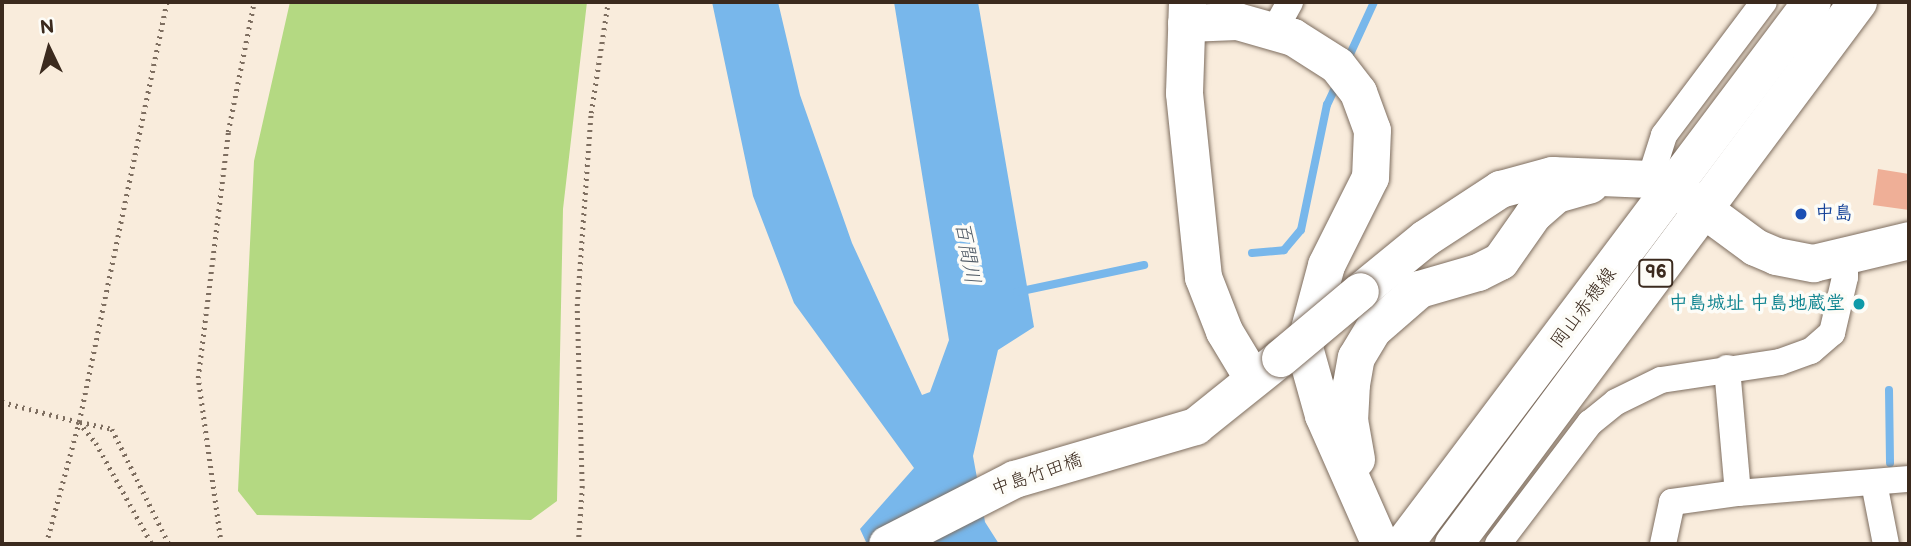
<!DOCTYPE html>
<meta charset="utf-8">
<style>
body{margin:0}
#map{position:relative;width:1911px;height:546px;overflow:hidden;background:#f9ecdc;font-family:"Balsamiq Sans","Klee One",sans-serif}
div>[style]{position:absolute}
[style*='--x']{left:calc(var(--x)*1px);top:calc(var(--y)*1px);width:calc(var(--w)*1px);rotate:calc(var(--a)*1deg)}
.green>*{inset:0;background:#b4d982}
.water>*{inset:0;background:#78b7eb}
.stream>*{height:8px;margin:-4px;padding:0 4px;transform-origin:4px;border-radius:4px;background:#78b7eb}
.building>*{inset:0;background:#efaf97}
.path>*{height:4.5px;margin-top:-2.25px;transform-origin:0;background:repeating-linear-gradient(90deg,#7e6e60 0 2px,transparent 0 7px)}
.roads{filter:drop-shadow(0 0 2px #7e6e60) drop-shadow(0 0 2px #7e6e60)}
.street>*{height:26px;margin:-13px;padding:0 13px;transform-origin:13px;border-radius:13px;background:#fff}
.secondary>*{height:37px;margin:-18.5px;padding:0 18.5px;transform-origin:18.5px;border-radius:18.5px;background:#fff}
.primary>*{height:38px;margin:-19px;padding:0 19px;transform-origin:19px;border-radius:19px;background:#fff}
.bridges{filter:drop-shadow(0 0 2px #7e6e60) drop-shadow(0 0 2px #7e6e60)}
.secondary-bridge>*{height:37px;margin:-18.5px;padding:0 18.5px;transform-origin:18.5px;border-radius:18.5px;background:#fff}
.dots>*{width:19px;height:19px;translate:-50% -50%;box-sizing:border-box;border:4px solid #fdfcf7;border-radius:50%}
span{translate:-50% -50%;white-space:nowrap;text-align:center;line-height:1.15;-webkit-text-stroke:7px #fdfcf7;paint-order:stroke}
.shield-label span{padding:2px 5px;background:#fdfcf7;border:2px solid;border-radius:5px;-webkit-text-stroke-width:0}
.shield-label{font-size:18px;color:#3b2a1e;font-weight:700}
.transit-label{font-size:19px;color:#164399;font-weight:700}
.left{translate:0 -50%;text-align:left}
.culture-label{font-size:19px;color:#0d838f;font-weight:700}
.right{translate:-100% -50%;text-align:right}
.street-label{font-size:19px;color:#3b2a1e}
.water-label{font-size:21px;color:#505b66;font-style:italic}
.frame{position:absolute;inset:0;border:4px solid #3b2a1e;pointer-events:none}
.north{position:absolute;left:14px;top:14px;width:70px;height:70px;-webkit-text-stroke:5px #fdfcf7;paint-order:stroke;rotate:355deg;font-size:19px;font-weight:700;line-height:28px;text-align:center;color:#3b2a1e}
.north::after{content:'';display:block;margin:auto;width:24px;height:32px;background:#3b2a1e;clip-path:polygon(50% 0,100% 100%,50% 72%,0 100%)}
</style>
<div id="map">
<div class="green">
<i style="clip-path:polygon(290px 2px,587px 2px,563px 209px,557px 501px,531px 520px,257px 515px,238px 491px,254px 161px)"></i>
</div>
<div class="water">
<i style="clip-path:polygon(712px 2px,778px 2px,800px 95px,852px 243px,922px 395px,930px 392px,949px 340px,894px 2px,978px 2px,1034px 327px,998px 350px,973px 456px,985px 522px,999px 544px,867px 544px,860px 529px,914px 468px,794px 303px,753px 196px)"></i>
</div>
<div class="stream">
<i style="--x:1346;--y:63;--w:67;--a:-65.3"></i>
<i style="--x:1252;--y:253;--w:32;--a:-5"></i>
<i style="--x:1284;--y:250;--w:26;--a:-50"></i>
<i style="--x:1301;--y:230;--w:128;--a:-78.3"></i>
<i style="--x:1327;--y:105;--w:26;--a:-65"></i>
<i style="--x:1017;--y:292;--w:130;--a:-12"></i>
<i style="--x:1889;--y:390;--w:73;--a:89.2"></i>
</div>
<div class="building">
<i style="clip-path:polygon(1878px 169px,1909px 174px,1909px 210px,1873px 205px)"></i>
</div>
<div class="path">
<i style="--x:2;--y:402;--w:80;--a:14.6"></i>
<i style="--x:79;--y:422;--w:27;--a:51"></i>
<i style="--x:96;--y:443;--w:115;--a:61"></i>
<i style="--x:80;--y:422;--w:33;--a:12"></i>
<i style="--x:112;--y:429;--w:128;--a:63.6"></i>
<i style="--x:46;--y:544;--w:126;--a:-74.9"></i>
<i style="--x:79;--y:422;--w:429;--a:-78.2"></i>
<i style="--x:221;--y:544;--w:168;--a:-97.9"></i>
<i style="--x:198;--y:378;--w:248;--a:-83"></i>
<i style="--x:228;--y:132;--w:133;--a:-78.7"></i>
<i style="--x:578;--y:544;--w:56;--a:-85.9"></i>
<i style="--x:582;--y:488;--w:182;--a:-91.6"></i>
<i style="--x:577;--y:306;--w:194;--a:-85.9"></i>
<i style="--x:591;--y:113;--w:112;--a:-81.3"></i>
</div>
<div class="roads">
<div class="street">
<i style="--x:1274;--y:31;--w:33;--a:-61"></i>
<i style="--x:1650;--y:179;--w:46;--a:-72.3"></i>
<i style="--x:1664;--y:135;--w:166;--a:-53.1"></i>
<i style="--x:1727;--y:368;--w:125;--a:85"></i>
<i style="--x:1738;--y:493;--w:172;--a:-4.7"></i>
<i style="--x:1874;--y:483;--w:62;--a:78.9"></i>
<i style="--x:1498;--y:544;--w:152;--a:-52.8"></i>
<i style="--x:1590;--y:423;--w:33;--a:-39"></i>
<i style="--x:1616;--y:402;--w:50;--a:-26.1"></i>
<i style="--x:1661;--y:380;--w:120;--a:-8.6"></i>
<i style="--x:1780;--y:362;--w:33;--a:-20"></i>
<i style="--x:1811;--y:351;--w:28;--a:-41"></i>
<i style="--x:1832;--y:333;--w:57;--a:-76.9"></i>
<i style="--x:1845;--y:277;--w:20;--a:-90"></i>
<i style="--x:1663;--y:544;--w:43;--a:-77.9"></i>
<i style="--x:1672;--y:502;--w:67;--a:-7.8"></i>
</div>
<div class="secondary">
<i style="--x:1187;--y:2;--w:91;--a:91.9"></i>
<i style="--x:1184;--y:93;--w:185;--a:84.1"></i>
<i style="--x:1203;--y:277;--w:58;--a:68.7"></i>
<i style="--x:1224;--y:331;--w:56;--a:58.9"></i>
<i style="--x:1186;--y:23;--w:51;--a:-2.2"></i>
<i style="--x:1237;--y:21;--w:58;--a:15.9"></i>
<i style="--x:1293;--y:37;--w:52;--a:32.5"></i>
<i style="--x:1337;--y:65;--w:34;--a:52"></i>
<i style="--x:1358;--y:92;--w:40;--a:69.8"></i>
<i style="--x:1372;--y:130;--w:47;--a:92.4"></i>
<i style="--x:1370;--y:177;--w:98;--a:116.6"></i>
<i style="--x:1326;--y:265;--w:85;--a:105"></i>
<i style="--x:1304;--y:347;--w:71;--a:74.4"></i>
<i style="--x:1323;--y:415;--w:141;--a:66.2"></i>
<i style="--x:1360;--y:291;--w:84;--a:-39.2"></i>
<i style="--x:1425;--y:238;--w:90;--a:-33.2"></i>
<i style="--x:1500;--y:189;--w:54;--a:-15.1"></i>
<i style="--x:1552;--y:175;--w:98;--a:2.3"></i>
<i style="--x:1650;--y:179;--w:27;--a:20"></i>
<i style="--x:1675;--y:188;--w:99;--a:36.4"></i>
<i style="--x:1755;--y:247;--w:23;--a:23"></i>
<i style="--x:1776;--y:256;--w:38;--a:11"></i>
<i style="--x:1813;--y:263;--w:99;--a:-13.5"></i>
<i style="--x:1356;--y:459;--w:39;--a:-100"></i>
<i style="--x:1349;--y:421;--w:37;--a:-87"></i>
<i style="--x:1351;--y:384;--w:27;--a:-80"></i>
<i style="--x:1356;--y:357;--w:33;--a:-59"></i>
<i style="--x:1373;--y:329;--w:61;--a:-41"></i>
<i style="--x:1419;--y:289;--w:61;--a:-16.1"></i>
<i style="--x:1478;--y:272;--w:25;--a:-27"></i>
<i style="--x:1500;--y:261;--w:57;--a:-54.9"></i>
<i style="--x:1533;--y:214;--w:30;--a:-41"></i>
<i style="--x:1556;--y:194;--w:35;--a:-16"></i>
<i style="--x:887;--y:544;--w:143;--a:-27.1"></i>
<i style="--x:1014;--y:479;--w:189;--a:-16.3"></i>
<i style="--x:1195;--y:426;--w:109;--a:-38.7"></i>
</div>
<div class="primary">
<i style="--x:1404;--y:544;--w:678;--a:-53.03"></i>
<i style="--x:1454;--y:544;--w:676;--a:-53.3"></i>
</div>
</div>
<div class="bridges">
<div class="secondary-bridge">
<i style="--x:1280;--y:358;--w:104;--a:-39.9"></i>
</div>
</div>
<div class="dots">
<i style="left:1801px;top:214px;background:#1a4fb4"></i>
<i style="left:1859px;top:304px;background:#0f9aa8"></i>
</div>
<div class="shield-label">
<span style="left:1656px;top:273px">96</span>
</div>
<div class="transit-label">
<span class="left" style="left:1815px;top:214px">中島</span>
</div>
<div class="culture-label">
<span class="right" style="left:1845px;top:304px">中島城址 中島地蔵堂</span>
</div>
<div class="street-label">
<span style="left:1584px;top:308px;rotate:-53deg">岡山赤穂線</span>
<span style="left:1037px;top:475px;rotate:-19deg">中島竹田橋</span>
</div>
<div class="water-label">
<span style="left:967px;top:253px;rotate:80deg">百間川</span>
</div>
<div class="frame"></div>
<div class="north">N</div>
</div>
